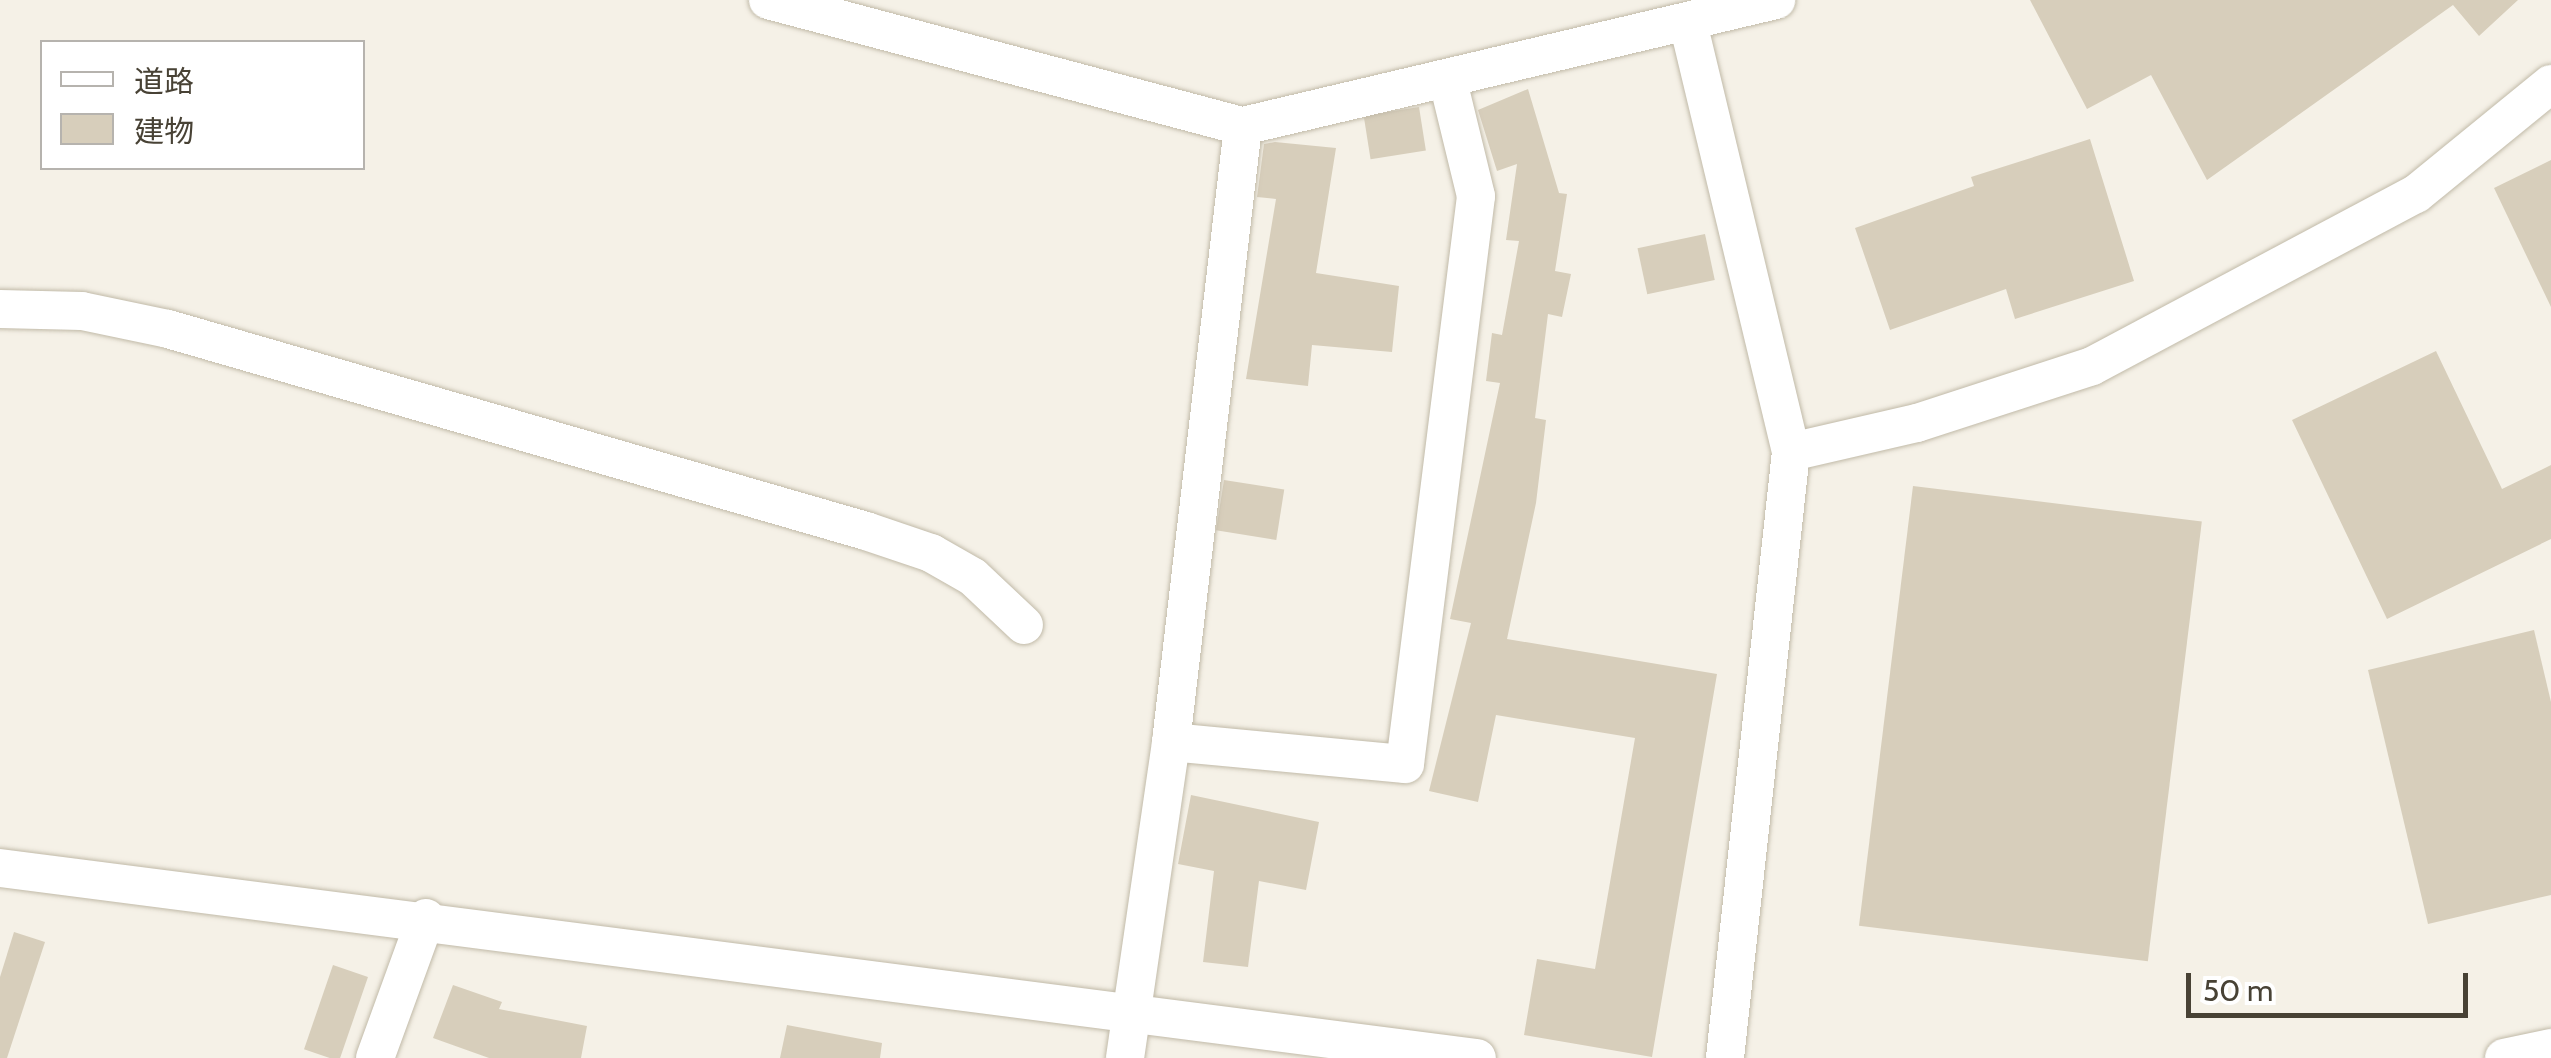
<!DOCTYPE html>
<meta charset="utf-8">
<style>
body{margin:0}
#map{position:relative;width:2551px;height:1058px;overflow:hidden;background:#f5f1e7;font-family:Cabin,"Noto Sans JP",sans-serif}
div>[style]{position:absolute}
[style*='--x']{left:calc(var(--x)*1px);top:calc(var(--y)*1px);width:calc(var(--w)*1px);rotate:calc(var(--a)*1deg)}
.building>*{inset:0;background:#d7cebb;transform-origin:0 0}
.roads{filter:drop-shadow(0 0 2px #c1baa8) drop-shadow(0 0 2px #c1baa8)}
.minor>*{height:38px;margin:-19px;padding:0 19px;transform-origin:19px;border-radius:19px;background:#fff}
span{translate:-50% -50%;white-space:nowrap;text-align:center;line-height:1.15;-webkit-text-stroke:8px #fff;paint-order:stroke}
.legend{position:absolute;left:40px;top:40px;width:325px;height:130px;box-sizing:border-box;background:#fff;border:2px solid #b6b3ae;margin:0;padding:12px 18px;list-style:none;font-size:30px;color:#484235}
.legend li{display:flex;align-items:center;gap:20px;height:50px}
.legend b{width:50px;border:2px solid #b6b3ae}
.scale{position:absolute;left:2186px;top:973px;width:282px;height:45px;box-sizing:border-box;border:5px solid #484235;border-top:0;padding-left:12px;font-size:30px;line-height:35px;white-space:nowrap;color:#484235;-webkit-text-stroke:8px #fff;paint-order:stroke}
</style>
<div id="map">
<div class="building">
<i style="clip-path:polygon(2030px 0,2518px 0,2479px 36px,2453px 5px,2207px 180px,2151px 75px,2087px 109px)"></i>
<i style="clip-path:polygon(1528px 89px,1559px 193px,1567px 194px,1555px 271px,1571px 274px,1562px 317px,1548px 314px,1535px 418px,1546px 420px,1536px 503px,1507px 639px,1717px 674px,1652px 1057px,1524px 1035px,1537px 959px,1595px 969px,1635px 738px,1496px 715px,1478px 802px,1429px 791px,1471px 623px,1450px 619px,1500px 383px,1486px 381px,1492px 333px,1502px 335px,1519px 241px,1506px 240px,1517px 164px,1497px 171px,1478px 110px)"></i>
<i style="left:1419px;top:107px;width:44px;height:56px;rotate:81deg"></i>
<i style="clip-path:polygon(2090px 139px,2134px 281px,2015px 319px,2006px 289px,1890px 330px,1855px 228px,1974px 186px,1971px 177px)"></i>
<i style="clip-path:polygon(1275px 142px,1336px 148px,1316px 273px,1399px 286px,1392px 352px,1312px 345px,1308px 386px,1246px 379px,1276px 199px,1257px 197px,1264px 144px)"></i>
<i style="clip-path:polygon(2551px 160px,2551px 307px,2494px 188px)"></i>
<i style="left:1705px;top:234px;width:47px;height:69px;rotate:78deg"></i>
<i style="clip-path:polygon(2436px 351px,2502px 489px,2551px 465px,2551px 539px,2387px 619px,2292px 420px)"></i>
<i style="left:1224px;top:480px;width:61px;height:51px;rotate:9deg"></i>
<i style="left:1913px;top:486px;width:291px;height:443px;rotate:7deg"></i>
<i style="clip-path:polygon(2534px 630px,2551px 702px,2551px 895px,2428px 924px,2368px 670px)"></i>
<i style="clip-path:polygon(1191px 795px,1319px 822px,1306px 890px,1259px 881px,1248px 967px,1203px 962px,1214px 871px,1178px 864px)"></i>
<i style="clip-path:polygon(14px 932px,45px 942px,7px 1058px,0 1058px,0 977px)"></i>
<i style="left:333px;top:965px;width:37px;height:89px;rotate:19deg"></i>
<i style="clip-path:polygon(453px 985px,502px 1002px,499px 1009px,587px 1026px,581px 1058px,489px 1058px,433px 1038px)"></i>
<i style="clip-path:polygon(787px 1025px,882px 1043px,880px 1058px,780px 1058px)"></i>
</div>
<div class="roads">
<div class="minor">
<i style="--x:768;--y:0;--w:491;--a:14.9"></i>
<i style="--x:1689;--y:27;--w:437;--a:76.5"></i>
<i style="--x:1791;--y:452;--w:610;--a:96.22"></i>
<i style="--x:0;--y:309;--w:82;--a:1.4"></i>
<i style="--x:82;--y:311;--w:88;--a:11.8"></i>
<i style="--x:168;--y:329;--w:727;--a:16.14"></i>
<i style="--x:866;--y:531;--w:69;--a:18.7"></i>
<i style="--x:931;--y:553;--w:48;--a:29.7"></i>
<i style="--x:973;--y:577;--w:70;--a:43.3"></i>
<i style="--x:1791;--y:452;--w:129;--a:-13"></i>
<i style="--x:1917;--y:423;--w:184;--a:-18"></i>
<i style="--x:2092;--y:366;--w:367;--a:-28"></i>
<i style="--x:2416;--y:194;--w:174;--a:-39.2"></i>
<i style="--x:1171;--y:742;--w:235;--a:5.4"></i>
<i style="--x:1405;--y:764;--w:572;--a:-82.87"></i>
<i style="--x:1476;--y:196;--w:118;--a:-103.7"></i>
<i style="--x:0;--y:868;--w:1489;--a:7.33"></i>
<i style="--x:375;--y:1058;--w:149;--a:-70"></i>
<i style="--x:1125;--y:1058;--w:319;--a:-81.7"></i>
<i style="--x:1171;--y:742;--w:620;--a:-83.33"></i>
<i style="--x:1243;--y:126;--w:548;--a:-13.3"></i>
<i style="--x:2504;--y:1058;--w:48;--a:-12"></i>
</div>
</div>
<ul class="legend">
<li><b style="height:12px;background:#fff"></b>道路</li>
<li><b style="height:28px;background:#d7cebb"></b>建物</li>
</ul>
<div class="scale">50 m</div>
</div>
